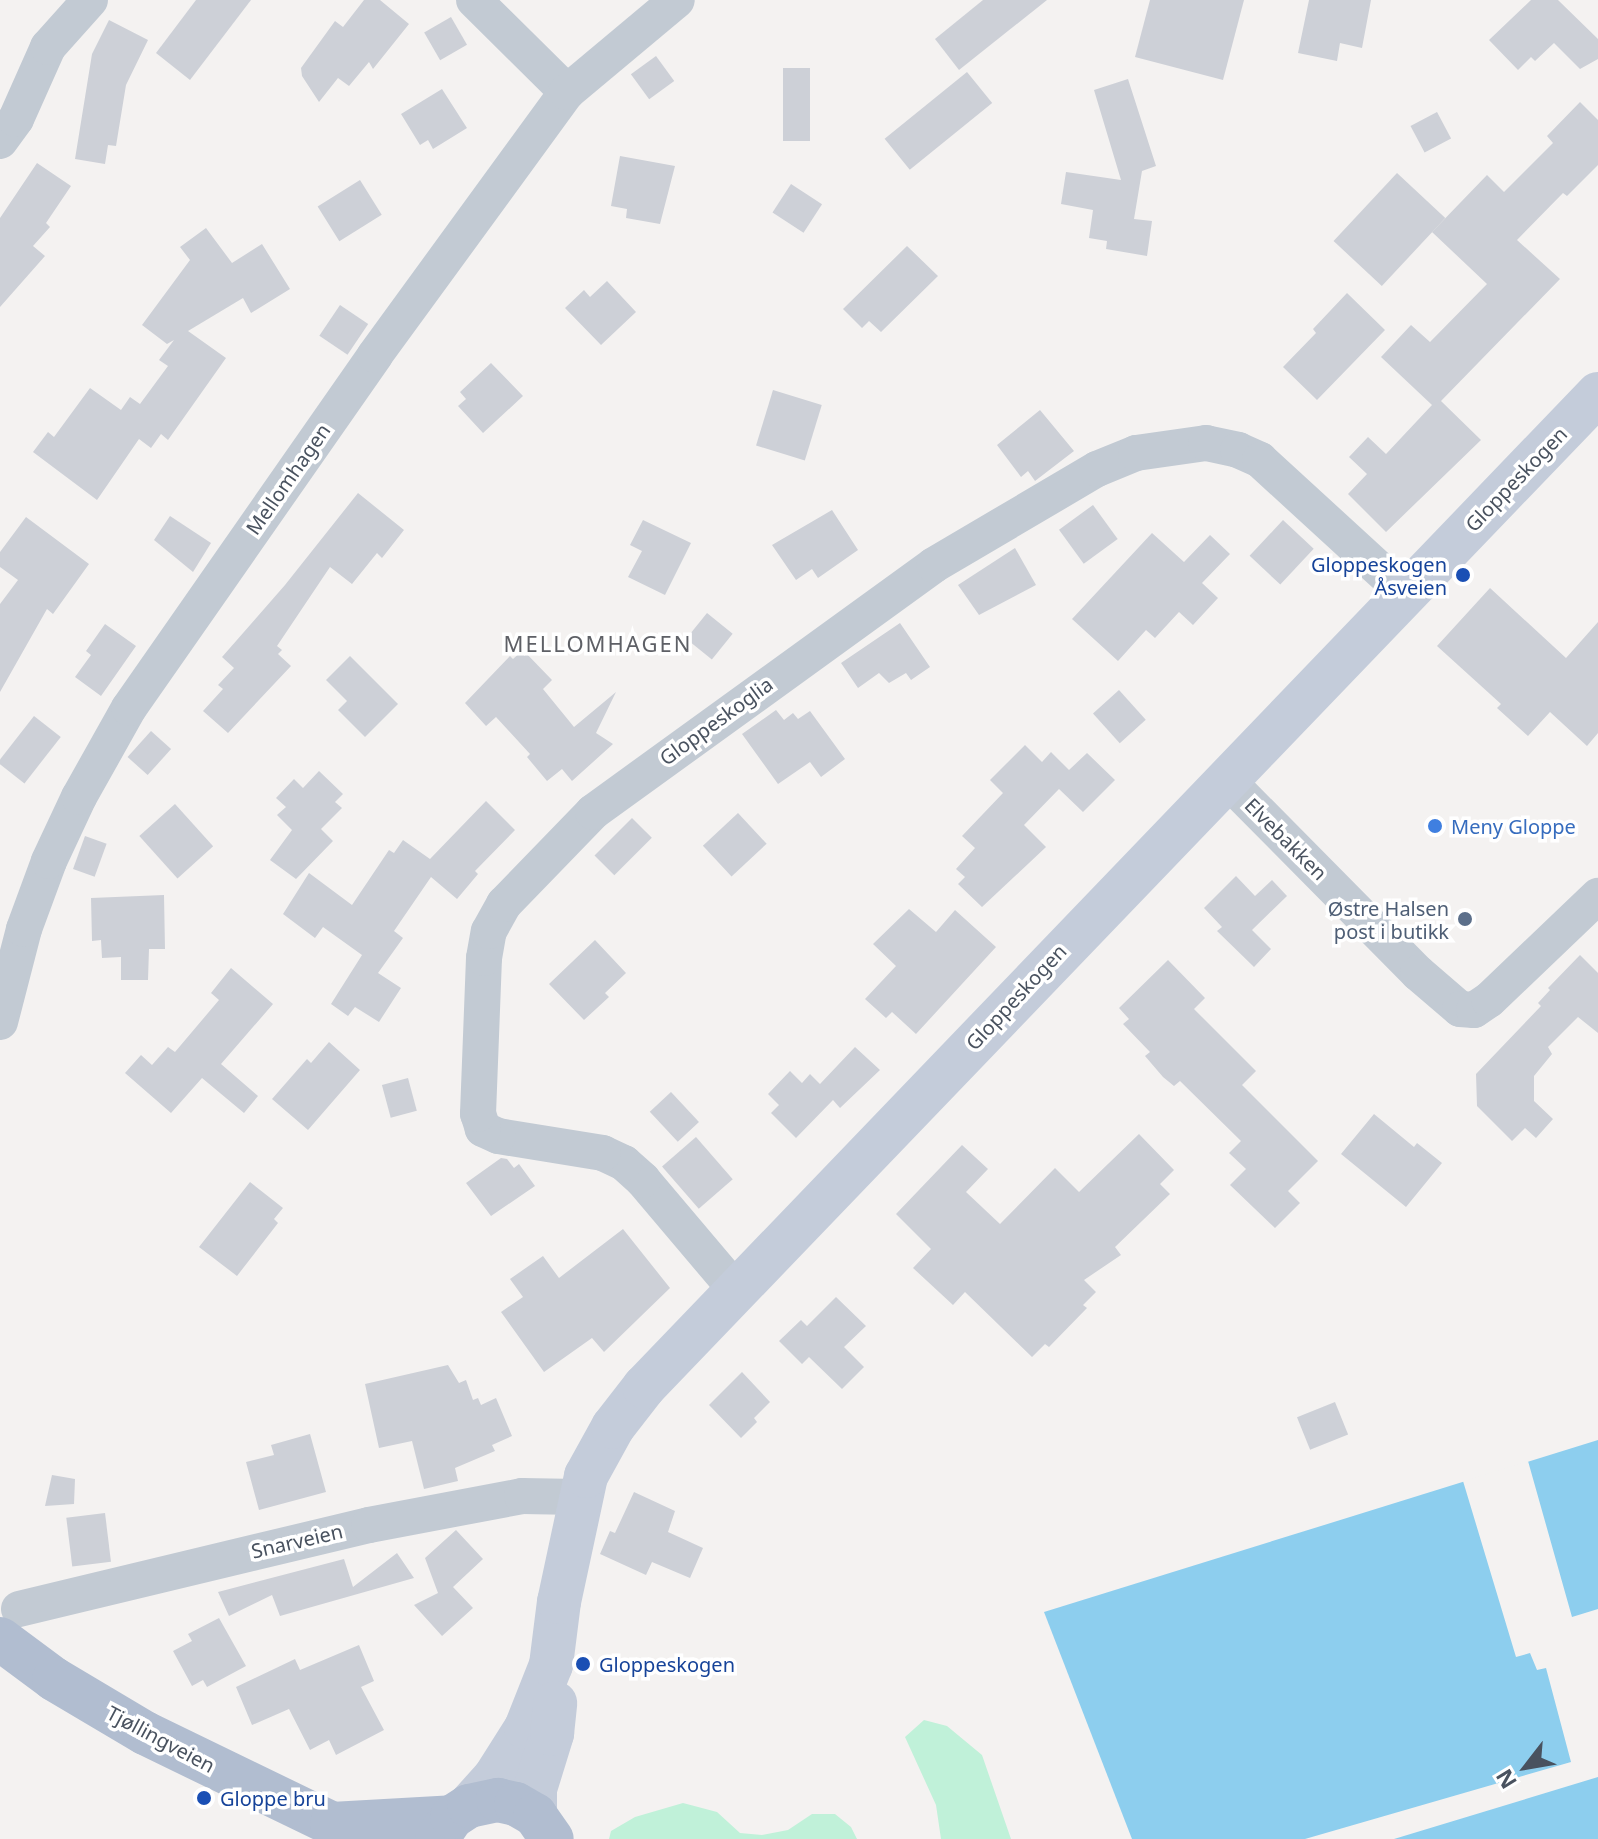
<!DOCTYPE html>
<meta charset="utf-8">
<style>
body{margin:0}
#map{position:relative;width:1598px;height:1839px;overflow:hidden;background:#f4f2f1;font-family:"Noto Sans",sans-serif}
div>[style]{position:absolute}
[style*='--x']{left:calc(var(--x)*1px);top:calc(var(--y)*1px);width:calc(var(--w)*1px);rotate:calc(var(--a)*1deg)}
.green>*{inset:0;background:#c0f1d9}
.water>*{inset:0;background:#8dceee}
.pier>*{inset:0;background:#f4f2f1}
.building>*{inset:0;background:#cdd0d7;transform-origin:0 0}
.minor>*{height:36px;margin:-18px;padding:0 18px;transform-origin:18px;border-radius:18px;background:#c2cad3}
.secondary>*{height:44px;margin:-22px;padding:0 22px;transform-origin:22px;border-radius:22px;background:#c4ccda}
.primary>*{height:44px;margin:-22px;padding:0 22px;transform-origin:22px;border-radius:22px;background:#b1bdd0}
.dots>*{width:22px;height:22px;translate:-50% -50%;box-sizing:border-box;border:4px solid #fff;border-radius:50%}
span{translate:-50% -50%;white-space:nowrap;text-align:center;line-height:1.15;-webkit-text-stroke:7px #fff;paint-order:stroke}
.street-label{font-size:20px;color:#49525f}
.transit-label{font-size:20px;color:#164399}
.right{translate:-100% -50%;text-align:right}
.left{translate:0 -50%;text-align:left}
.shop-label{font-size:20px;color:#366cbe}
.service-label{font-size:20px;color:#4e5e75}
.neighbourhood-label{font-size:22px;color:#5e6066;letter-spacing:2px}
.north{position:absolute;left:1486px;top:1727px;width:80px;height:80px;-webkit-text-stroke:6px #fff;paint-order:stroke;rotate:239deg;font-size:22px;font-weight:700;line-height:32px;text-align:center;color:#49525f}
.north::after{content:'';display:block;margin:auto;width:28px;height:36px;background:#49525f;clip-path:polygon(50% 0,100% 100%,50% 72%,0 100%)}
</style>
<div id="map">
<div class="green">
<i style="clip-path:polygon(924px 1720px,947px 1726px,982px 1755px,1011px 1839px,941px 1839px,936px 1805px,905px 1737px)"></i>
<i style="clip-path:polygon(683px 1803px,717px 1812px,740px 1833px,762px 1835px,788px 1830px,812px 1814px,835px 1814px,851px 1827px,857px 1839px,609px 1839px,611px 1831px,635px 1817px)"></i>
</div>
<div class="water">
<i style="clip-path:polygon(1598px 1440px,1598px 1839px,1132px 1839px,1044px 1612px)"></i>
</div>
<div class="pier">
<i style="clip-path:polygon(1528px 1461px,1572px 1617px,1598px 1609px,1598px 1777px,1394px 1839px,1305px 1839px,1571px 1762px,1546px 1668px,1537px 1670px,1530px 1653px,1516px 1657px,1463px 1481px)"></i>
</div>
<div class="building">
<i style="clip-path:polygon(196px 0,251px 0,190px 80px,156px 53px)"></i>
<i style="clip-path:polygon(364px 0,380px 0,409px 24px,373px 69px,369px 62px,349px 86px,338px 78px,319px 102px,302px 76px,301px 68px,335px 21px,343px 27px)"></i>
<i style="clip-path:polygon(983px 0,1047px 0,959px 70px,935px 39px)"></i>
<i style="clip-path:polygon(1150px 0,1244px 0,1223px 80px,1135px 57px)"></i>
<i style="clip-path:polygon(1309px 0,1371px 0,1362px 48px,1340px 43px,1337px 61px,1298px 53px)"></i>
<i style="clip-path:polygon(1531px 0,1558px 0,1598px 39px,1598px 59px,1580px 69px,1554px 43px,1535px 61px,1531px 57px,1518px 70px,1489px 40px)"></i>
<i style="left:451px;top:17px;width:32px;height:31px;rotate:60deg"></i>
<i style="clip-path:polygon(109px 20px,148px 40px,126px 85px,116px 146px,108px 145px,105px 164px,75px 159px,92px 54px)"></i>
<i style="left:656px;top:56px;width:31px;height:31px;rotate:54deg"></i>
<i style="left:783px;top:68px;width:27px;height:73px"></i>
<i style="left:967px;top:72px;width:40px;height:106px;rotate:51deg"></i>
<i style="clip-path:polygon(1128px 79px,1156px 166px,1142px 171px,1134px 219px,1152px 221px,1147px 256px,1106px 249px,1107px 241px,1089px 238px,1093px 210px,1061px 204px,1066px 172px,1121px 180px,1094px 90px)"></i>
<i style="clip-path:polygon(442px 89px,467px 128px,433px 149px,428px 140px,420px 145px,401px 114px)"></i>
<i style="clip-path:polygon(1580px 102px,1598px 120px,1598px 165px,1567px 196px,1563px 193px,1517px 240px,1560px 279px,1441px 401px,1481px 440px,1386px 532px,1348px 494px,1367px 474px,1349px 457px,1368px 437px,1386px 454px,1432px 405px,1381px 357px,1411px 325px,1430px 342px,1487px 284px,1432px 232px,1487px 175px,1504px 192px,1553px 143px,1547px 136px)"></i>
<i style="left:1437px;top:112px;width:30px;height:30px;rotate:62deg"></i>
<i style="clip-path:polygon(620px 156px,675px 166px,660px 224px,626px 218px,627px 209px,611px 206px)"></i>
<i style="clip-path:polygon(37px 163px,71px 186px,46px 223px,50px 227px,33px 246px,45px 256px,0 307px,0 218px)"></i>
<i style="left:1397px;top:173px;width:66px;height:93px;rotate:43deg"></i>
<i style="left:360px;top:180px;width:41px;height:50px;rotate:58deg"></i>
<i style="left:791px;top:184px;width:37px;height:34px;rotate:33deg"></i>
<i style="clip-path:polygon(206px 228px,232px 263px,262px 244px,290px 289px,251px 313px,243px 298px,188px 331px,226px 358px,168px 440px,161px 434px,151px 448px,139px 439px,97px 500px,33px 452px,48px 432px,54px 437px,90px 388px,121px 410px,130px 397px,140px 404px,168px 366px,159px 360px,174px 340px,167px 344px,142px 325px,190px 260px,180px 247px)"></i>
<i style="clip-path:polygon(907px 246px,938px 276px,881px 332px,869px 321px,862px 328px,843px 309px)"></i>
<i style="clip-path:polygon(607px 281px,636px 312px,601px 345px,565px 308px,584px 290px,590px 297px)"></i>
<i style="clip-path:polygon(1347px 293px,1385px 330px,1317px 400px,1283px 367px,1316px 333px,1313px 329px)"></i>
<i style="left:340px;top:305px;width:34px;height:37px;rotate:34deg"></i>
<i style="clip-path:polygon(491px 363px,523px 396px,483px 433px,458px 406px,466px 399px,460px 392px)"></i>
<i style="left:773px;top:390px;width:51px;height:58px;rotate:17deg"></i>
<i style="clip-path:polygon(1040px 410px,1074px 451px,1035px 481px,1028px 471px,1021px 477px,997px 445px)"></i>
<i style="clip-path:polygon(358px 493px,404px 530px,382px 558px,377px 553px,352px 584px,330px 567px,277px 646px,282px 650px,278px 654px,291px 666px,228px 733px,203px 711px,223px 689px,218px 685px,234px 668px,222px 657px,285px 585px)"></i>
<i style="left:1093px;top:505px;width:42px;height:42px;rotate:54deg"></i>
<i style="clip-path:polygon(832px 510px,858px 550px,818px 578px,812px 569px,796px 580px,772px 545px)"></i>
<i style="clip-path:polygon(170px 516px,211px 543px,193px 572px,154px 540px)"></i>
<i style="clip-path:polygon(26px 517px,89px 564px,53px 614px,47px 609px,0 692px,0 604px,18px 580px,0 567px,0 552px)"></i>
<i style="clip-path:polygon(643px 520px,691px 543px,665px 595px,628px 577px,642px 551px,630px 545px)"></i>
<i style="left:1283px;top:520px;width:42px;height:49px;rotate:43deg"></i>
<i style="clip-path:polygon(1152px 533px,1184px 562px,1210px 535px,1230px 554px,1202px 583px,1218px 598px,1193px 625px,1179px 612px,1155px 638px,1146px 630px,1118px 661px,1072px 619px)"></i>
<i style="clip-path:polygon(1015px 548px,1036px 585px,979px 615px,958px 585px)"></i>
<i style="clip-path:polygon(1490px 588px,1566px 658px,1598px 622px,1598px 733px,1587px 746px,1550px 712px,1528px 736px,1497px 708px,1501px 704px,1437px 646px)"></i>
<i style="left:707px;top:613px;width:33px;height:33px;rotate:39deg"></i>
<i style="clip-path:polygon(900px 623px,930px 667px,911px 680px,906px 673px,889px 683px,879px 673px,858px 688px,841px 663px)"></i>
<i style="clip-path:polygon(105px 624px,136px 646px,101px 696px,75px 677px,91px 655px,86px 651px)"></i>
<i style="clip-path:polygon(523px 650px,552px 680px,543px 689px,574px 727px,616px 692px,596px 733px,613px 744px,572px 781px,562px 769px,547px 781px,527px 757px,530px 754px,496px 717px,486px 726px,465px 703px,510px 656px,513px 659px)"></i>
<i style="clip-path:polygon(350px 656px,398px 704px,365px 737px,338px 710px,347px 701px,326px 680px)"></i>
<i style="left:1119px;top:690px;width:40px;height:35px;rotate:48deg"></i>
<i style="clip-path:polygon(776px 710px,784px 720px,793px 713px,798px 719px,810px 711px,845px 759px,821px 777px,810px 762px,778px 784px,742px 734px)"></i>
<i style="left:34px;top:716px;width:34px;height:59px;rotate:38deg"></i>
<i style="left:151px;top:731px;width:27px;height:35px;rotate:42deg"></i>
<i style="clip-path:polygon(1025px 745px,1042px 762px,1051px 752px,1069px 770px,1087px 753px,1115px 780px,1083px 812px,1059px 789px,1024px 825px,1046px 847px,982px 907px,958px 884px,965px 877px,956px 869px,975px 848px,962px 836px,1003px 793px,990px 780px)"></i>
<i style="clip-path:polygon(319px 771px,343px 794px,335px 802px,342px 808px,321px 829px,333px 841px,296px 879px,270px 860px,292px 830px,277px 815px,286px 807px,276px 798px,294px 779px,303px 788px)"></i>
<i style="clip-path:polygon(486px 801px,515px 830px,475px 871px,478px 874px,457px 899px,431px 877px,394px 931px,403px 938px,378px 973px,401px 988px,379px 1022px,355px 1007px,348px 1016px,331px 1004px,362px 955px,323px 927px,315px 938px,283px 914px,309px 873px,352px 905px,389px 850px,394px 853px,403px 840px,430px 859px)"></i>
<i style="left:175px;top:804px;width:57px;height:48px;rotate:48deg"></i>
<i style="left:738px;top:813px;width:42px;height:48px;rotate:47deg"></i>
<i style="left:632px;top:818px;width:28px;height:53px;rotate:45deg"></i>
<i style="left:85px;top:836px;width:23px;height:35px;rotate:20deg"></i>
<i style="clip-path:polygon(1236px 876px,1255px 896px,1272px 880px,1287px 896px,1252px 930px,1271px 949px,1254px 967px,1217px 931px,1222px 927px,1204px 908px)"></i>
<i style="clip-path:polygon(164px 895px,165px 949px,149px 949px,148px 980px,121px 980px,121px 957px,102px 958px,101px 940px,92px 941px,91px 898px)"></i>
<i style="clip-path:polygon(909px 909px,936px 932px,955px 910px,996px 947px,916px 1034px,892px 1012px,886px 1018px,865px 999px,896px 966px,873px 944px)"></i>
<i style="clip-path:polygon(595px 940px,626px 973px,605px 993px,609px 997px,584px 1020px,549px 984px)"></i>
<i style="clip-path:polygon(1580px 955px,1598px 973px,1598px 1033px,1578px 1017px,1548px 1047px,1552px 1054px,1534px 1076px,1534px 1101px,1553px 1119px,1536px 1138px,1525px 1128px,1512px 1141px,1477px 1106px,1476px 1074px,1541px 1006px,1538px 1003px,1550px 990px,1548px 988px)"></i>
<i style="clip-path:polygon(1168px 960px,1205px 998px,1194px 1009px,1256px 1071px,1242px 1085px,1318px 1161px,1288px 1191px,1300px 1203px,1275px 1228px,1230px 1185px,1246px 1169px,1229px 1153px,1241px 1141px,1180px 1081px,1174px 1086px,1163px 1077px,1145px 1056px,1150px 1052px,1123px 1024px,1129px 1019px,1119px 1008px)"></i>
<i style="clip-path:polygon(231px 968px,273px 1004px,221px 1064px,258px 1096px,244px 1113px,202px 1078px,171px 1113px,125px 1073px,141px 1055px,152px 1065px,168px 1047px,175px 1052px,219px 1000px,211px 993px)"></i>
<i style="clip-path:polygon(329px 1042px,360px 1070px,308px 1130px,272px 1099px,307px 1059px,311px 1063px)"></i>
<i style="clip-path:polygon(855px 1047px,880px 1070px,840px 1108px,833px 1100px,796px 1138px,771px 1113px,779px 1105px,768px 1094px,790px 1071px,802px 1083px,810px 1074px,820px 1084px)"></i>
<i style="left:408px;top:1078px;width:34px;height:27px;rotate:75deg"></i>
<i style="left:671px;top:1092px;width:41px;height:29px;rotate:47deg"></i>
<i style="clip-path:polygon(1374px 1114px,1414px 1147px,1417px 1143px,1442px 1163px,1406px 1207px,1341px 1154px)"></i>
<i style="clip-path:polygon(1139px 1134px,1174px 1170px,1160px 1184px,1170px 1194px,1115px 1247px,1121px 1255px,1084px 1280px,1096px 1292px,1083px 1305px,1087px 1308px,1049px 1347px,1045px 1344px,1032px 1357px,965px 1292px,953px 1305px,913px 1268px,931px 1249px,896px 1214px,962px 1145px,988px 1169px,966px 1192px,1000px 1224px,1055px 1168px,1079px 1192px)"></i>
<i style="left:696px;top:1137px;width:56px;height:45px;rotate:49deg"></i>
<i style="clip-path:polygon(501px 1158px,507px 1159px,514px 1168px,519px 1164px,535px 1186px,491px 1216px,466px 1183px)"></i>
<i style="clip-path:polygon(250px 1182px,283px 1208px,274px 1219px,278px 1223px,237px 1276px,199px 1247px)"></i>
<i style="clip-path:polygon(623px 1229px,670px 1288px,604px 1352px,592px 1338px,544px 1372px,501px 1312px,523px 1297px,510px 1279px,543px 1256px,559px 1278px)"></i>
<i style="clip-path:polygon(836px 1297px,866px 1326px,844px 1347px,864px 1367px,842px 1389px,809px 1357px,802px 1364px,779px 1341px,801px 1320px,807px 1326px)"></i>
<i style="clip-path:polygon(448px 1365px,459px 1383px,466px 1380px,473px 1400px,478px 1398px,481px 1405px,496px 1398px,512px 1436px,492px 1445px,495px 1451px,455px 1468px,458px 1481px,424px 1489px,412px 1441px,379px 1448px,365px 1384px)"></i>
<i style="clip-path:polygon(742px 1372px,770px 1402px,754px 1418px,757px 1422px,741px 1438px,709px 1405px)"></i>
<i style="left:1335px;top:1402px;width:35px;height:41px;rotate:68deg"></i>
<i style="clip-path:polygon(310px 1434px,326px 1492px,259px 1510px,246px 1462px,274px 1455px,271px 1445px)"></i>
<i style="clip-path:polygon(52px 1475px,75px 1479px,74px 1504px,45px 1506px)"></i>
<i style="clip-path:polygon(634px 1492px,675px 1511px,668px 1532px,703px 1548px,690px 1578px,652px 1562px,646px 1575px,600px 1554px,610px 1531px,615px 1533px)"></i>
<i style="left:105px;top:1513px;width:49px;height:39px;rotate:83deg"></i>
<i style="clip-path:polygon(456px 1530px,483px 1559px,453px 1587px,473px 1608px,442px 1636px,414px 1605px,438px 1593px,425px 1558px)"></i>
<i style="clip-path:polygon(397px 1553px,414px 1578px,280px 1616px,272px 1595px,229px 1616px,218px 1592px,344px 1559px,353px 1587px)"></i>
<i style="clip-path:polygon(219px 1618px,246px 1666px,207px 1687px,203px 1680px,192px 1686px,173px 1651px,192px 1641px,188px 1634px)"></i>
<i style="clip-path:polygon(359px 1645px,374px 1681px,361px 1687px,384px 1730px,336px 1755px,329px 1740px,310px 1750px,289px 1709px,252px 1725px,236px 1687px,295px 1659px,300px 1670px)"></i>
</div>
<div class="minor">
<i style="--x:474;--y:0;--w:131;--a:44.7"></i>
<i style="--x:0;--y:141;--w:27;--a:-54"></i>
<i style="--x:16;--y:119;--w:79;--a:-66"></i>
<i style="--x:48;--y:47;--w:63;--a:-48.2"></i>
<i style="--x:1227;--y:780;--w:272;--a:45.3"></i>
<i style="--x:1418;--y:973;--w:55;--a:40.6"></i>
<i style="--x:1460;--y:1009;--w:14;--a:4"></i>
<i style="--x:1474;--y:1010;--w:18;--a:-34"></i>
<i style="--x:1489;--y:1000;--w:151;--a:-43.7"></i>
<i style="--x:0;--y:1022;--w:96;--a:-75.5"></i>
<i style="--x:24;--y:929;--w:72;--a:-69.8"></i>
<i style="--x:49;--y:861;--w:71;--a:-64.9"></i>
<i style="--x:79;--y:797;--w:102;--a:-60.7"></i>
<i style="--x:129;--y:708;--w:430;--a:-55.1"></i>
<i style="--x:375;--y:355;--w:326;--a:-53.9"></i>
<i style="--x:567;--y:92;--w:143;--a:-39.9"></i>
<i style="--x:735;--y:1289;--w:143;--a:-130.2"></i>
<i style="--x:643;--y:1180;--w:25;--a:-138"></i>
<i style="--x:624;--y:1163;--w:23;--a:-155"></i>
<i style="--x:603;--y:1153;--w:106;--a:-170.8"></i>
<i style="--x:498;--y:1136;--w:17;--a:-155"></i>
<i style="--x:483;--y:1129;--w:16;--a:-108"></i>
<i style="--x:478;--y:1114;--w:156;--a:-87.8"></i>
<i style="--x:484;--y:958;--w:27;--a:-80"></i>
<i style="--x:489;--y:931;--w:31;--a:-61"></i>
<i style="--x:504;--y:904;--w:128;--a:-45.9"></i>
<i style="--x:593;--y:812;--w:421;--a:-35.9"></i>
<i style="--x:934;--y:565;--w:189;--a:-30.5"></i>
<i style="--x:1097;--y:469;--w:42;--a:-22.3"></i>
<i style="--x:1136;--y:453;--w:71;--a:-8.1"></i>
<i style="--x:1206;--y:443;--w:33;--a:12"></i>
<i style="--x:1238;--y:450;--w:24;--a:24"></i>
<i style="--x:1260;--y:460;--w:198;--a:42.5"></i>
<i style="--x:19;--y:1609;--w:360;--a:-13.5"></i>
<i style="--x:369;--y:1525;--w:156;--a:-10.7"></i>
<i style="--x:522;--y:1496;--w:57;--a:1"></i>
</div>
<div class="secondary">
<i style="--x:469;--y:1806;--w:39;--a:-48"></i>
<i style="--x:495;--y:1777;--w:58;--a:-57.7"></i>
<i style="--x:526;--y:1728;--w:68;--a:-68.4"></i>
<i style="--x:551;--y:1665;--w:64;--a:-82.8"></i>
<i style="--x:559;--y:1602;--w:129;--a:-77.9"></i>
<i style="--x:586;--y:1476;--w:56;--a:-61.1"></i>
<i style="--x:613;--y:1427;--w:51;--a:-52.2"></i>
<i style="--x:644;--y:1387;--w:1377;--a:-46.15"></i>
<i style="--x:535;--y:1815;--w:26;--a:-90"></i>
<i style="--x:535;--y:1789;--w:58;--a:-72.8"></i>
<i style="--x:552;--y:1734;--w:31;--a:-84"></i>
</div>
<div class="primary">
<i style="--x:0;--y:1639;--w:67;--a:36.5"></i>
<i style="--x:54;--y:1679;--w:106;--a:30.7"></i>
<i style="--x:145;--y:1733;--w:208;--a:25.9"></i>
<i style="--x:332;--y:1824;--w:25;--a:37"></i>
<i style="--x:332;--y:1824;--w:120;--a:-3.3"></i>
<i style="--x:437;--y:1839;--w:27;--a:-56"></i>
<i style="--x:452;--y:1817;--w:20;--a:-33"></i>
<i style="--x:469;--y:1806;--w:30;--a:-12"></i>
<i style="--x:498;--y:1800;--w:18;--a:13"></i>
<i style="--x:516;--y:1804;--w:22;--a:30"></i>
<i style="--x:535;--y:1815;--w:29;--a:55"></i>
</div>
<div class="dots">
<i style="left:1463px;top:575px;background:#1a4fb4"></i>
<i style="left:1435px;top:826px;background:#3f7fe0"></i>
<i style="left:1465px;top:919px;background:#5c6f8a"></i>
<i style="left:583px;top:1664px;background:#1a4fb4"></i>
<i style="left:204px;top:1798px;background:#1a4fb4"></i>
</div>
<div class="street-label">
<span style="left:288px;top:479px;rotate:-55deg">Mellomhagen</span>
<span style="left:1516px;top:479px;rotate:-46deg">Gloppeskogen</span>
<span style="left:716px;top:721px;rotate:-36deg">Gloppeskoglia</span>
<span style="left:1286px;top:839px;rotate:45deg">Elvebakken</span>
<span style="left:1016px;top:997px;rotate:-47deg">Gloppeskogen</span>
<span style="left:297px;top:1541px;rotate:-13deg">Snarveien</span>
<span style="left:161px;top:1739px;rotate:28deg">Tjøllingveien</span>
</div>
<div class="transit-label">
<span class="right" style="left:1447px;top:576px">Gloppeskogen<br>Åsveien</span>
<span class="left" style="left:599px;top:1664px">Gloppeskogen</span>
<span class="left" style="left:220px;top:1798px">Gloppe bru</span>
</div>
<div class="shop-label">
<span class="left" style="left:1451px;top:826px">Meny Gloppe</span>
</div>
<div class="service-label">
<span class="right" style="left:1449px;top:920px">Østre Halsen<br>post i butikk</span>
</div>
<div class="neighbourhood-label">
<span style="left:598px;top:644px">MELLOMHAGEN</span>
</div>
<div class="north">N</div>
</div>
